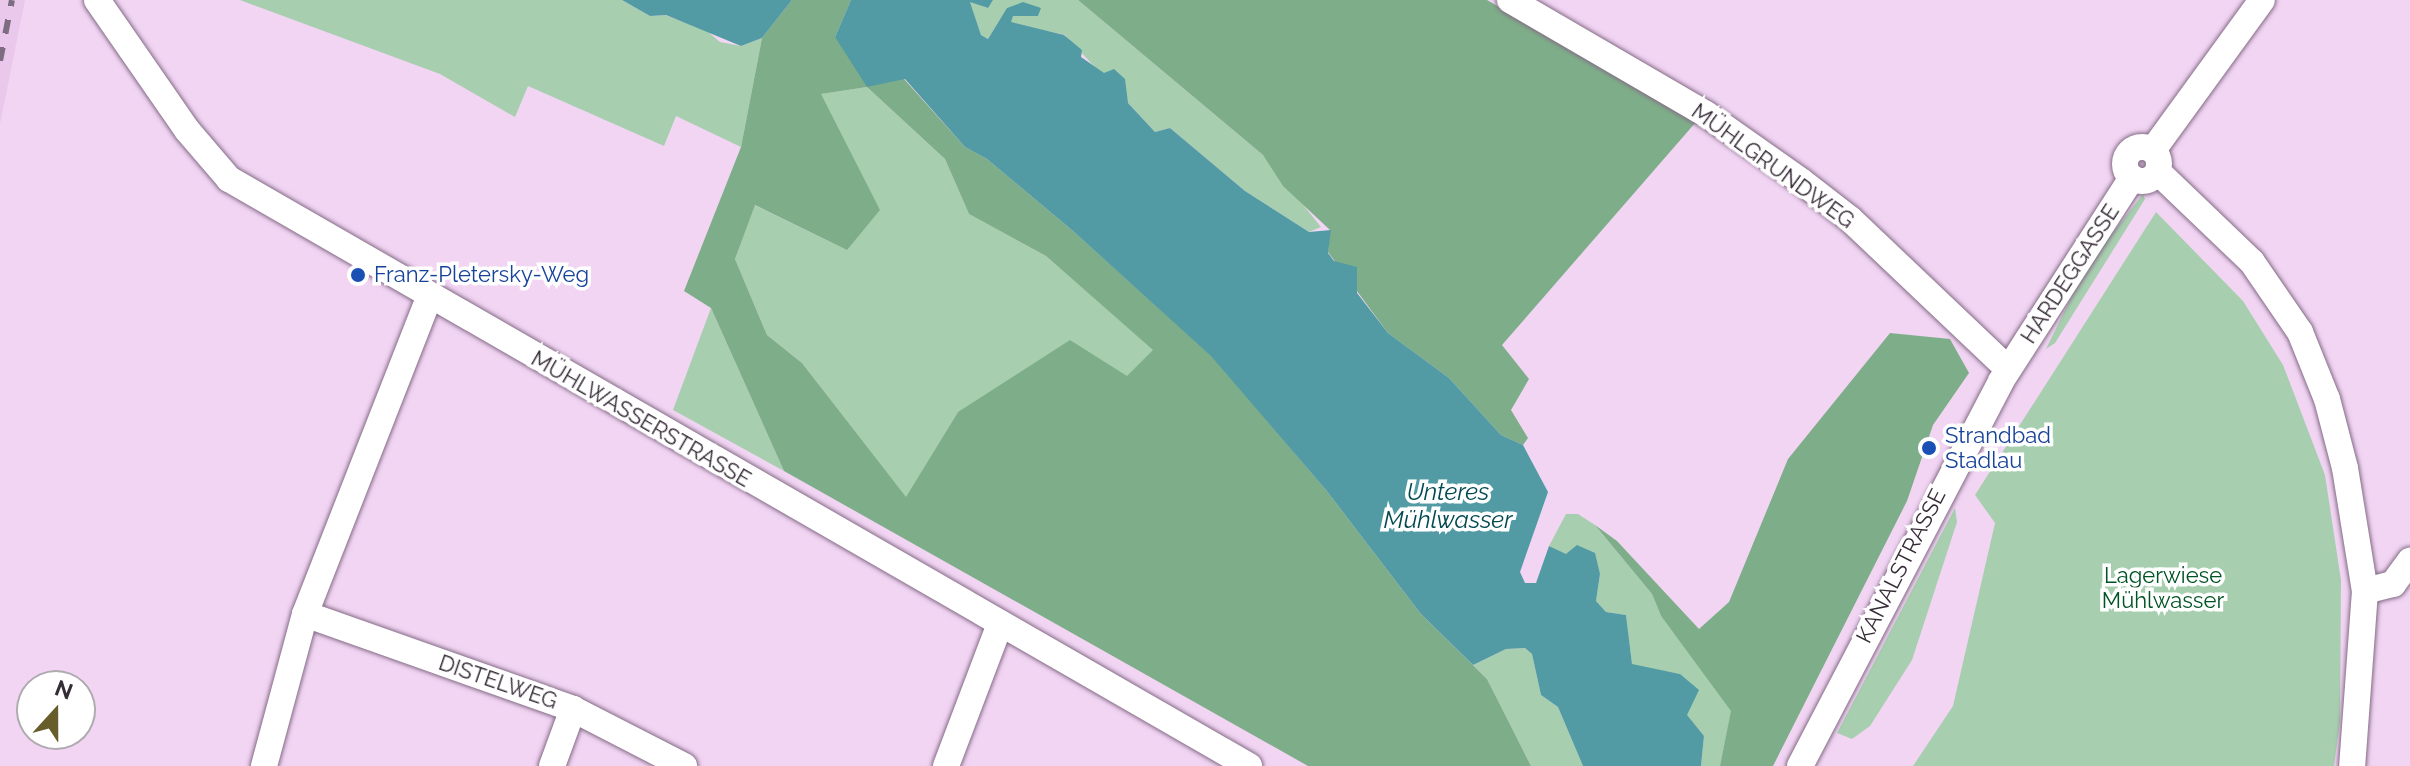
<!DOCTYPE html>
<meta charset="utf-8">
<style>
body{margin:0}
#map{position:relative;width:2410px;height:766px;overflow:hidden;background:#f1d5f3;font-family:Raleway,sans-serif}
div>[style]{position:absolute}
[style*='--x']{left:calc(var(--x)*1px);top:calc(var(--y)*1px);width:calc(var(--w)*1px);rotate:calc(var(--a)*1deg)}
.built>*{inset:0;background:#e9c8ec}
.green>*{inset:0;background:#a7cfaf}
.forest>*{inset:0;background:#7eae89}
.water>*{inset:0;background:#529ba4}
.roads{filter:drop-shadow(0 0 2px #846b86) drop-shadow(0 0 2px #846b86)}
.minor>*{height:26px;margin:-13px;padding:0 13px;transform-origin:13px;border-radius:13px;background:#fff}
.minor>.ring{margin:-13px;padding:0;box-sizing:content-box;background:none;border:26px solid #fff;border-radius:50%}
.rail>*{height:6px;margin-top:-3px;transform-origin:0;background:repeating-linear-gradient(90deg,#7e6d80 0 14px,transparent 0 28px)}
.dots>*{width:22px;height:22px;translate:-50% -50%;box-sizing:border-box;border:4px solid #fff;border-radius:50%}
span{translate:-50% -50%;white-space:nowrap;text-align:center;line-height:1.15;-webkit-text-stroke:7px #fff;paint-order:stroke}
.street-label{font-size:22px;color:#362c37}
.transit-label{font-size:22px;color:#164399}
.left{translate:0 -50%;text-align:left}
.park-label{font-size:22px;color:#005325}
.water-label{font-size:24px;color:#024950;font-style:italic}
.north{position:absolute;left:16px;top:670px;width:80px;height:80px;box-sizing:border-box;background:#fff;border:2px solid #afabaf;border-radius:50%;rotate:21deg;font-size:22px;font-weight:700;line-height:32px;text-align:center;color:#362c37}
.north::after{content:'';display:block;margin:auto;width:28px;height:36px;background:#675d2a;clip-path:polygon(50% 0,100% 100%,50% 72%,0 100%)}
</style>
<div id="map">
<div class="built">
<i style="clip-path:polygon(0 0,25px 0,0 124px)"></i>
</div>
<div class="green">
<i style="clip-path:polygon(240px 0,622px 0,650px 16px,665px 15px,707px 31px,720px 42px,741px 46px,762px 38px,741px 147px,676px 116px,664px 146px,528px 86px,515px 117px,440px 74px)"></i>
<i style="clip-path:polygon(969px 0,987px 8px,993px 0,1078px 0,1263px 155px,1321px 227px,1309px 232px,1245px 191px,1170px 128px,1155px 132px,1065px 35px,1010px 23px,1013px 15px,1038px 16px,1040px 8px,1001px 18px,988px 39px,981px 35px)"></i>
<i style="clip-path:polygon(867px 87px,945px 159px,969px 214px,1046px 256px,1154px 350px,1127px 377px,958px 412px,906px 498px,802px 363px,767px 335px,735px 259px,754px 205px,847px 250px,820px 94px)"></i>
<i style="clip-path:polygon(2143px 194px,2145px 199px,2055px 343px,2046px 349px,2086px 267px)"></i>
<i style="clip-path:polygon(2156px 212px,2243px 301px,2283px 365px,2325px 475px,2341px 580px,2340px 722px,2334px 766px,1913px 766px,1953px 706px,1995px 523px,1975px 495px)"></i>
<i style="clip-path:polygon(711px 308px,784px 471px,673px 410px)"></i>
<i style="clip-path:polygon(1955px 508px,1957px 522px,1912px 660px,1870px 726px,1852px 739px,1837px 733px)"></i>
<i style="clip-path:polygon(1566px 514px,1578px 514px,1595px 525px,1652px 594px,1661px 616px,1732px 711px,1720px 766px,1701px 766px,1704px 736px,1686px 715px,1680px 674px,1632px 665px,1626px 615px,1606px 612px,1596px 601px,1600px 574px,1549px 546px)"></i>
<i style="clip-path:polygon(1525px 648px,1532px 654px,1541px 695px,1558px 707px,1583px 766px,1531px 766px,1487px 679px,1473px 665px,1506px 649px)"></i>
</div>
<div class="forest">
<i style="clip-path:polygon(evenodd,792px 0,851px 0,835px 37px,904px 79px,965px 147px,987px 159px,1073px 231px,1212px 356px,1326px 490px,1421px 614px,1487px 679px,1531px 766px,1308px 766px,784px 471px,711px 308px,684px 291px,741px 147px,762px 38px,792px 0,867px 87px,945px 159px,969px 214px,1046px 256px,1153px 350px,1127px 376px,1070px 340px,958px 412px,906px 497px,802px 363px,767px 335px,735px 259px,755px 205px,847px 250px,880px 210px,821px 94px,867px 87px)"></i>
<i style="clip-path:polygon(1078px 0,1487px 0,1696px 122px,1502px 345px,1529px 379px,1511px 410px,1528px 438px,1523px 445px,1501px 435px,1449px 378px,1388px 333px,1328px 252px,1330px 230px,1283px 186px,1263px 155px)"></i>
<i style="clip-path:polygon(1890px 333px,1950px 339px,1969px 373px,1933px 425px,1907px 501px,1773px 766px,1720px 766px,1731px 711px,1661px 616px,1652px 594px,1595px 525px,1617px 541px,1699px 629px,1729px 602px,1788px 459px)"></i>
</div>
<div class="water">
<i style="clip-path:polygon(564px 0,792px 0,762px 38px,741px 46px,666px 15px,650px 16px,622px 0)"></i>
<i style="clip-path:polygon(851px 0,993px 0,988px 8px,970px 2px,981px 35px,988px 39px,1007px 8px,1023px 2px,1041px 8px,1038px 16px,1013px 16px,1011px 22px,1064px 35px,1082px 50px,1081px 57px,1104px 73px,1114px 69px,1125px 79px,1128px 103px,1155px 132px,1170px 128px,1245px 191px,1309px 232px,1331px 230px,1328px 253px,1334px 261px,1357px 267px,1357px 293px,1388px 333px,1449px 378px,1501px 435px,1523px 445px,1548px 492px,1520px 572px,1525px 583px,1536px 583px,1549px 546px,1566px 554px,1577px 545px,1595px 553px,1600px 574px,1596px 601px,1606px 612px,1626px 615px,1632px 664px,1680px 674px,1699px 690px,1687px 715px,1704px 736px,1701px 766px,1583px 766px,1558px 707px,1541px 695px,1532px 654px,1525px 648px,1506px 649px,1473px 665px,1421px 614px,1326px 490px,1211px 356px,1073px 231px,987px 159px,965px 147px,905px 79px,867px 87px,835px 37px)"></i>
</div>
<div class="roads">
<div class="minor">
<i style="--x:97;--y:0;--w:158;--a:55.3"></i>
<i style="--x:187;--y:130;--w:65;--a:49.4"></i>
<i style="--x:229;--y:179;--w:1177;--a:29.92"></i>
<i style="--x:1510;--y:0;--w:227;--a:30.2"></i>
<i style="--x:1706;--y:114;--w:116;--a:35.2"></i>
<i style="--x:1801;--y:181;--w:62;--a:37.8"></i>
<i style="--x:1850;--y:219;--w:218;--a:43.5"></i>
<i class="ring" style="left:2125px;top:147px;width:8px;height:8px"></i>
<i style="--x:2153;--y:150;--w:185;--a:-54"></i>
<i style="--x:2158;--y:172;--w:130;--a:43.8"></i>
<i style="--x:2252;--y:262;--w:85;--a:55.6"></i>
<i style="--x:2300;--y:332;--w:72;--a:68.1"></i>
<i style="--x:2327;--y:399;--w:71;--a:75.4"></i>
<i style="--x:2345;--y:468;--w:125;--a:80.8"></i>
<i style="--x:2365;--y:591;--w:175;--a:94.2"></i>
<i style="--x:2365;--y:591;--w:29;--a:-14"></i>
<i style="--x:2393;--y:584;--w:29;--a:-54"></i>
<i style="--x:305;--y:614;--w:284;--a:19.5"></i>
<i style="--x:573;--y:709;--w:125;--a:27.2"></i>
<i style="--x:264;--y:766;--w:157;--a:-74.9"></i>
<i style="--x:305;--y:614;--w:339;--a:-68.6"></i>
<i style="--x:552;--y:766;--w:61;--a:-69.8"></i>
<i style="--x:946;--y:766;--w:152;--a:-69.2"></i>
<i style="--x:1800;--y:766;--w:434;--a:-62.4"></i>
<i style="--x:2001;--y:381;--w:242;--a:-57.2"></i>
</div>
</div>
<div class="rail">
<i style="--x:0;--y:61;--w:62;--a:-78.9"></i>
</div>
<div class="dots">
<i style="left:358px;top:275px;background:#1a4fb4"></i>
<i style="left:1929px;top:448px;background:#1a4fb4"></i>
</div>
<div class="street-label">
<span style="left:1773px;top:166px;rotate:36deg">MÜHLGRUNDWEG</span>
<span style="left:2070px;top:274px;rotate:-57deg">HARDEGGASSE</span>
<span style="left:641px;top:419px;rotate:30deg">MÜHLWASSERSTRASSE</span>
<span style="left:1901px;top:566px;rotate:-63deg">KANALSTRASSE</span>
<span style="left:498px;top:682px;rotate:19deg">DISTELWEG</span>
</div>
<div class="transit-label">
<span class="left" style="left:374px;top:275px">Franz-Pletersky-Weg</span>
<span class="left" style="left:1945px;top:448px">Strandbad<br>Stadlau</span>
</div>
<div class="park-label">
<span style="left:2163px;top:588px">Lagerwiese<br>Mühlwasser</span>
</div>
<div class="water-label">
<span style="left:1448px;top:506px">Unteres<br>Mühlwasser</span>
</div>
<div class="north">N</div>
</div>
